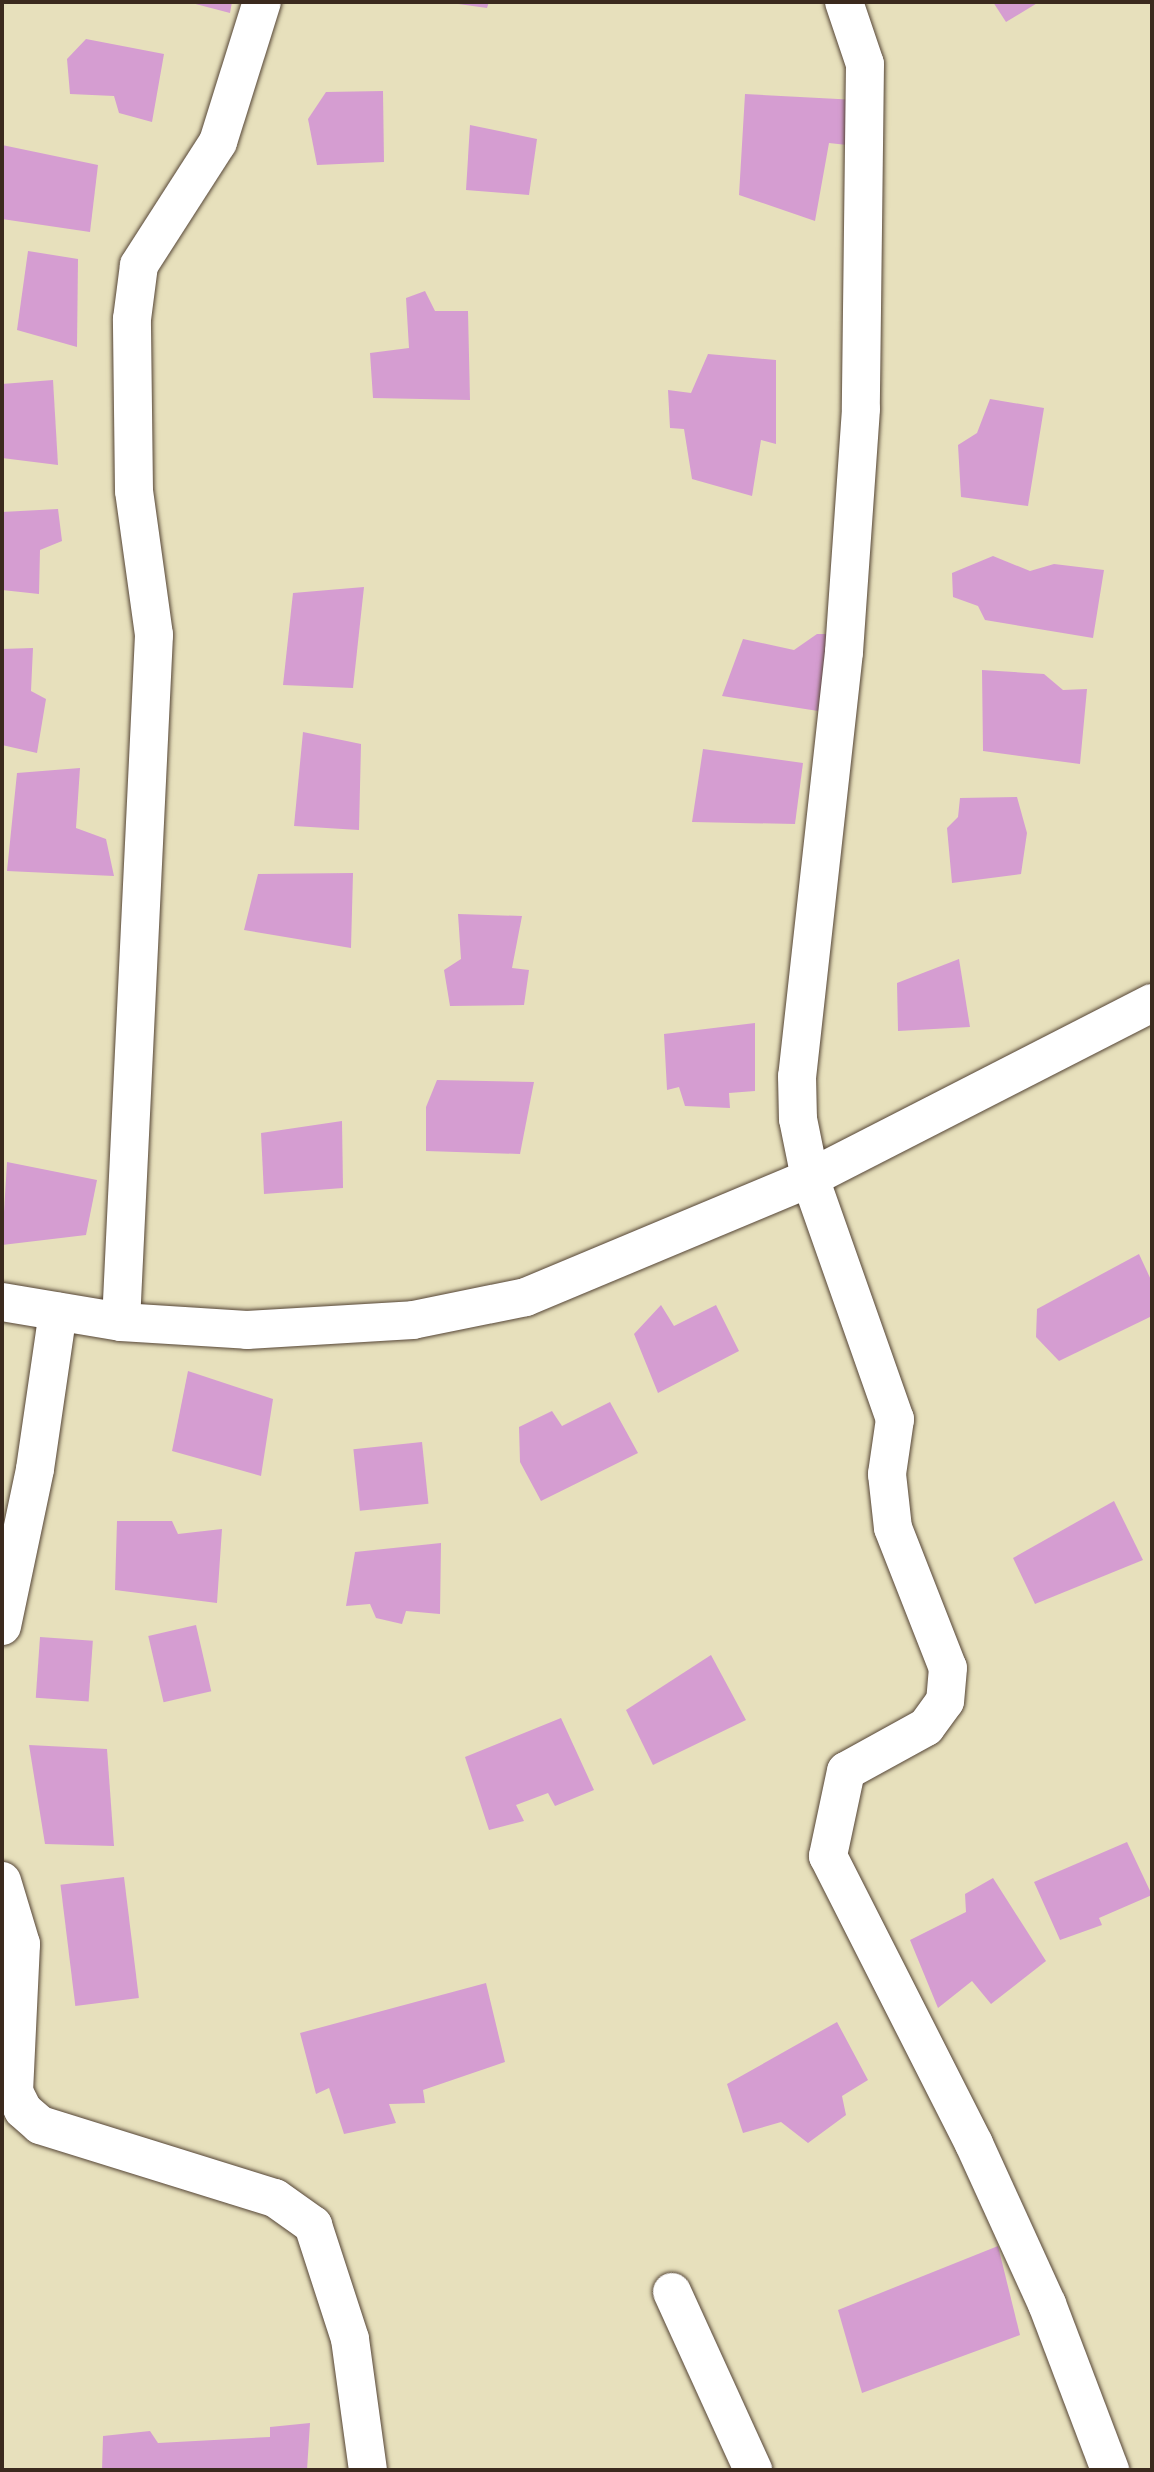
<!DOCTYPE html>
<style>
body{margin:0}
#map{position:relative;width:1154px;height:2472px;overflow:hidden;background:#e7e0bc;font-family:Kalam,sans-serif}
div>[style]{position:absolute}
[style*='--x']{left:calc(var(--x)*1px);top:calc(var(--y)*1px);width:calc(var(--w)*1px);rotate:calc(var(--a)*1deg)}
.building>*{inset:0;background:#d59dd1;transform-origin:0 0}
.roads{filter:drop-shadow(0 0 2px #554536) drop-shadow(0 0 2px #554536)}
.minor>*{height:38px;margin:-19px;padding:0 19px;transform-origin:19px;border-radius:19px;background:#fff}
span{translate:-50% -50%;white-space:nowrap;text-align:center;line-height:1.15;-webkit-text-stroke:5px #fdfcf7;paint-order:stroke}
.frame{position:absolute;inset:0;border:4px solid #3b2a1e;pointer-events:none}
</style>
<div id="map">
<div class="building">
<i style="clip-path:polygon(188px 2px,232px 2px,230px 13px)"></i>
<i style="clip-path:polygon(444px 2px,489px 2px,487px 8px)"></i>
<i style="clip-path:polygon(993px 2px,1039px 2px,1006px 22px)"></i>
<i style="clip-path:polygon(86px 39px,164px 54px,152px 122px,119px 113px,114px 96px,70px 94px,67px 59px)"></i>
<i style="clip-path:polygon(383px 91px,384px 162px,317px 165px,308px 119px,326px 92px)"></i>
<i style="clip-path:polygon(745px 94px,857px 100px,847px 145px,829px 143px,815px 221px,739px 195px)"></i>
<i style="clip-path:polygon(470px 125px,537px 139px,529px 195px,466px 190px)"></i>
<i style="clip-path:polygon(2px 145px,98px 165px,90px 232px,2px 219px)"></i>
<i style="clip-path:polygon(28px 251px,78px 259px,77px 347px,17px 330px)"></i>
<i style="clip-path:polygon(425px 291px,435px 311px,468px 311px,470px 400px,373px 398px,370px 353px,409px 348px,406px 298px)"></i>
<i style="clip-path:polygon(708px 354px,776px 360px,776px 444px,761px 440px,752px 496px,692px 479px,684px 429px,670px 428px,668px 390px,691px 393px)"></i>
<i style="clip-path:polygon(53px 380px,58px 465px,2px 458px,2px 384px)"></i>
<i style="clip-path:polygon(990px 399px,1044px 408px,1028px 506px,961px 497px,958px 445px,977px 433px)"></i>
<i style="clip-path:polygon(58px 509px,62px 541px,40px 550px,39px 594px,2px 590px,2px 512px)"></i>
<i style="clip-path:polygon(993px 556px,1030px 571px,1054px 564px,1104px 570px,1093px 638px,985px 620px,978px 606px,953px 597px,952px 573px)"></i>
<i style="clip-path:polygon(364px 587px,353px 688px,283px 685px,293px 593px)"></i>
<i style="clip-path:polygon(817px 634px,838px 634px,831px 713px,722px 696px,743px 639px,794px 650px)"></i>
<i style="clip-path:polygon(33px 648px,31px 691px,46px 699px,37px 753px,2px 745px,2px 649px)"></i>
<i style="clip-path:polygon(982px 670px,1044px 674px,1063px 690px,1087px 689px,1080px 764px,983px 751px)"></i>
<i style="clip-path:polygon(303px 732px,361px 744px,359px 830px,294px 826px)"></i>
<i style="clip-path:polygon(703px 749px,803px 763px,795px 824px,692px 822px)"></i>
<i style="clip-path:polygon(80px 768px,76px 828px,106px 839px,114px 876px,7px 871px,17px 773px)"></i>
<i style="clip-path:polygon(1017px 797px,1027px 833px,1021px 874px,952px 883px,947px 828px,958px 817px,960px 798px)"></i>
<i style="clip-path:polygon(353px 873px,351px 948px,244px 930px,258px 874px)"></i>
<i style="clip-path:polygon(458px 914px,522px 916px,512px 968px,529px 970px,524px 1005px,450px 1006px,444px 970px,461px 959px)"></i>
<i style="clip-path:polygon(959px 959px,970px 1027px,898px 1031px,897px 983px)"></i>
<i style="clip-path:polygon(755px 1023px,755px 1091px,729px 1093px,730px 1108px,685px 1106px,679px 1087px,667px 1090px,664px 1034px)"></i>
<i style="clip-path:polygon(437px 1080px,534px 1082px,520px 1154px,426px 1151px,426px 1107px)"></i>
<i style="clip-path:polygon(342px 1121px,343px 1188px,264px 1194px,261px 1133px)"></i>
<i style="clip-path:polygon(7px 1162px,97px 1180px,86px 1235px,2px 1245px)"></i>
<i style="clip-path:polygon(1139px 1254px,1152px 1282px,1152px 1316px,1059px 1361px,1036px 1337px,1037px 1309px)"></i>
<i style="clip-path:polygon(661px 1305px,674px 1326px,716px 1305px,739px 1351px,658px 1393px,634px 1334px)"></i>
<i style="clip-path:polygon(188px 1371px,273px 1399px,261px 1476px,172px 1451px)"></i>
<i style="clip-path:polygon(610px 1402px,638px 1453px,541px 1501px,520px 1462px,519px 1427px,552px 1411px,562px 1426px)"></i>
<i style="left:422px;top:1442px;width:62px;height:69px;rotate:84deg"></i>
<i style="clip-path:polygon(1114px 1501px,1143px 1560px,1035px 1604px,1013px 1558px)"></i>
<i style="clip-path:polygon(117px 1521px,172px 1521px,178px 1534px,222px 1529px,217px 1603px,115px 1590px)"></i>
<i style="clip-path:polygon(441px 1543px,440px 1614px,406px 1611px,402px 1624px,376px 1618px,370px 1604px,346px 1606px,355px 1552px)"></i>
<i style="left:196px;top:1625px;width:68px;height:49px;rotate:77deg"></i>
<i style="left:40px;top:1637px;width:53px;height:61px;rotate:4deg"></i>
<i style="clip-path:polygon(711px 1655px,746px 1720px,653px 1765px,626px 1710px)"></i>
<i style="clip-path:polygon(561px 1718px,594px 1790px,555px 1806px,548px 1793px,516px 1805px,524px 1821px,489px 1830px,465px 1757px)"></i>
<i style="clip-path:polygon(29px 1745px,107px 1749px,114px 1846px,45px 1844px)"></i>
<i style="clip-path:polygon(1127px 1842px,1152px 1895px,1099px 1918px,1102px 1925px,1060px 1940px,1034px 1882px)"></i>
<i style="left:124px;top:1877px;width:122px;height:64px;rotate:83deg"></i>
<i style="clip-path:polygon(993px 1878px,1046px 1961px,991px 2004px,972px 1981px,938px 2008px,910px 1940px,966px 1912px,965px 1894px)"></i>
<i style="clip-path:polygon(486px 1983px,505px 2062px,423px 2090px,425px 2103px,389px 2104px,396px 2123px,344px 2134px,329px 2088px,316px 2094px,300px 2033px)"></i>
<i style="clip-path:polygon(837px 2022px,868px 2080px,842px 2096px,846px 2115px,808px 2143px,781px 2122px,743px 2133px,727px 2084px)"></i>
<i style="clip-path:polygon(998px 2246px,1020px 2335px,862px 2393px,838px 2310px)"></i>
<i style="clip-path:polygon(310px 2423px,307px 2470px,102px 2470px,103px 2436px,150px 2431px,158px 2443px,270px 2437px,270px 2427px)"></i>
</div>
<div class="roads">
<div class="minor">
<i style="--x:844;--y:2;--w:65;--a:71.3"></i>
<i style="--x:865;--y:64;--w:345;--a:90.7"></i>
<i style="--x:861;--y:409;--w:244;--a:94"></i>
<i style="--x:844;--y:652;--w:427;--a:96.3"></i>
<i style="--x:797;--y:1076;--w:43;--a:88.7"></i>
<i style="--x:798;--y:1119;--w:60;--a:78.5"></i>
<i style="--x:810;--y:1178;--w:256;--a:70.6"></i>
<i style="--x:895;--y:1419;--w:56;--a:98.3"></i>
<i style="--x:887;--y:1474;--w:54;--a:83.7"></i>
<i style="--x:893;--y:1528;--w:150;--a:68.6"></i>
<i style="--x:948;--y:1668;--w:33;--a:95"></i>
<i style="--x:945;--y:1701;--w:32;--a:126"></i>
<i style="--x:926;--y:1727;--w:91;--a:151.2"></i>
<i style="--x:846;--y:1771;--w:87;--a:102"></i>
<i style="--x:828;--y:1856;--w:323;--a:63.1"></i>
<i style="--x:974;--y:2144;--w:176;--a:65.5"></i>
<i style="--x:1047;--y:2304;--w:178;--a:69.2"></i>
<i style="--x:2;--y:1302;--w:121;--a:9.5"></i>
<i style="--x:121;--y:1322;--w:126;--a:3.6"></i>
<i style="--x:247;--y:1330;--w:166;--a:-3.4"></i>
<i style="--x:413;--y:1320;--w:115;--a:-11.5"></i>
<i style="--x:526;--y:1297;--w:308;--a:-22.7"></i>
<i style="--x:810;--y:1178;--w:384;--a:-27.1"></i>
<i style="--x:121;--y:1322;--w:688;--a:-87.25"></i>
<i style="--x:154;--y:635;--w:145;--a:-97.9"></i>
<i style="--x:134;--y:491;--w:172;--a:-90.7"></i>
<i style="--x:132;--y:319;--w:54;--a:-82.6"></i>
<i style="--x:139;--y:265;--w:146;--a:-57.3"></i>
<i style="--x:218;--y:142;--w:147;--a:-72.6"></i>
<i style="--x:2;--y:1626;--w:160;--a:-78.1"></i>
<i style="--x:35;--y:1469;--w:159;--a:-81.7"></i>
<i style="--x:2;--y:1881;--w:66;--a:73.2"></i>
<i style="--x:21;--y:1944;--w:148;--a:92.7"></i>
<i style="--x:14;--y:2092;--w:20;--a:63"></i>
<i style="--x:23;--y:2110;--w:23;--a:41"></i>
<i style="--x:40;--y:2125;--w:246;--a:17.3"></i>
<i style="--x:275;--y:2198;--w:47;--a:35.4"></i>
<i style="--x:313;--y:2225;--w:120;--a:72"></i>
<i style="--x:350;--y:2339;--w:132;--a:82.2"></i>
<i style="--x:672;--y:2292;--w:196;--a:65.5"></i>
</div>
</div>
<div class="frame"></div>
</div>
